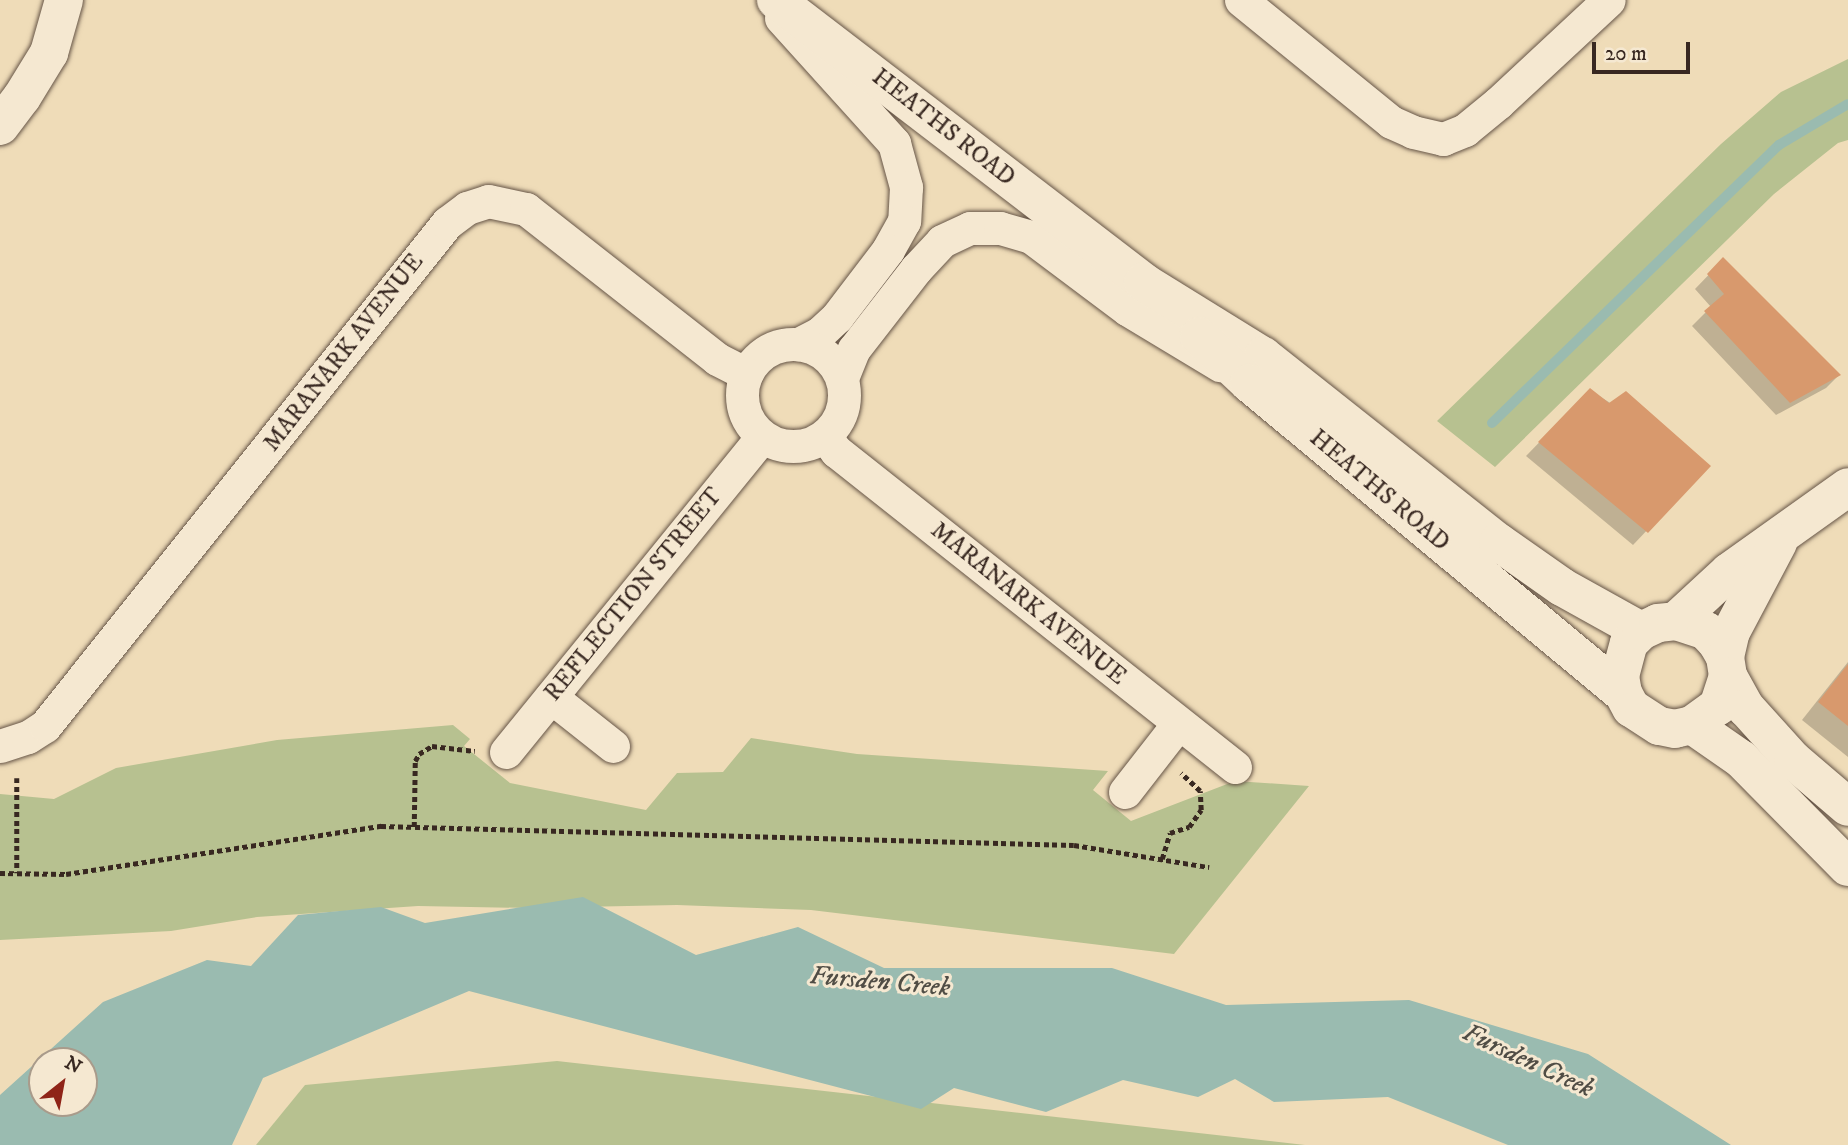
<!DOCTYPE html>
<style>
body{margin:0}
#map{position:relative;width:1848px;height:1145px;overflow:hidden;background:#efdcb8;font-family:"IM FELL DW Pica",serif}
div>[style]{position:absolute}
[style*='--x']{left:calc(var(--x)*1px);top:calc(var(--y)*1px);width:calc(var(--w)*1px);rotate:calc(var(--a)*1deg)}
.green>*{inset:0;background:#b7c190}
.water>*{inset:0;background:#9abbb0}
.shadow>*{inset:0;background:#0003}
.stream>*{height:10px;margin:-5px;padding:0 5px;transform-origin:5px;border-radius:5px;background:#9abbb0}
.building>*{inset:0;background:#d8996d}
.path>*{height:4.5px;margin-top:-2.25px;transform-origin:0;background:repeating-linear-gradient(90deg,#382821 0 5px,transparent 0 8.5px)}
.roads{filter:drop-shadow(0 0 2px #665547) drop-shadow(0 0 2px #665547)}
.street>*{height:33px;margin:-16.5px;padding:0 16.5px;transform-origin:16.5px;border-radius:16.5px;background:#f5e8d1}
.street>.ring{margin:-16.5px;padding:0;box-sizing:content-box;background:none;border:33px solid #f5e8d1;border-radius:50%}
.secondary>*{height:38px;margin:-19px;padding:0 19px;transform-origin:19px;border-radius:19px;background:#f5e8d1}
span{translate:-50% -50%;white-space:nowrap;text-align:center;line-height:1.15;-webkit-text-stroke:6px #f5e8d1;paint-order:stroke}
.street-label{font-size:24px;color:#382821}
.water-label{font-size:26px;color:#504d45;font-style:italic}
.north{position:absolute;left:28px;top:1047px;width:70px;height:70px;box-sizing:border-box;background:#f5e8d1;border:2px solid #a99b8b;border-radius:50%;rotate:31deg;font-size:19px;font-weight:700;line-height:28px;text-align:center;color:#382821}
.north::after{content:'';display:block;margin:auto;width:24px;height:32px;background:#8f2418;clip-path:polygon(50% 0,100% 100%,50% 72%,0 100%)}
.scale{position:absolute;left:1592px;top:42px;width:98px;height:32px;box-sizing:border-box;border:4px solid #382821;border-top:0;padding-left:9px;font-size:21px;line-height:24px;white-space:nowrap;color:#382821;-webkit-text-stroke:5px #f5e8d1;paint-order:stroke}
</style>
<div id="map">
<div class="green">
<i style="clip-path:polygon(1848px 59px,1848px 140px,1838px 143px,1774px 194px,1495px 467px,1437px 421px,1721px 144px,1781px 92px)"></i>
<i style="clip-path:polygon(453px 725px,470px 739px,464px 746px,510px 783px,646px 810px,677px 773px,723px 772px,751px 738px,857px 754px,1108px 771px,1093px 790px,1131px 821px,1235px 781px,1309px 786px,1174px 954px,811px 910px,677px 905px,530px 908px,418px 906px,257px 917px,171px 931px,0 940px,0 794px,54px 799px,116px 768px,277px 740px)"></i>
<i style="clip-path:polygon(557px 1061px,1305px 1145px,256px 1145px,305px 1085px)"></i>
</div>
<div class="water">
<i style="clip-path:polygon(evenodd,583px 897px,696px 955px,798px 927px,884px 968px,1112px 968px,1226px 1005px,1409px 1000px,1588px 1054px,1731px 1145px,1508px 1145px,1388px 1097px,1274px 1102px,1235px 1079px,1198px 1097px,1123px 1080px,1046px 1112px,954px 1088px,921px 1109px,469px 991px,263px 1078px,232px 1145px,0 1145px,0 1095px,103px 1002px,207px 960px,251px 966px,298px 915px,381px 907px,425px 923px,583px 897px,42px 1061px,84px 1061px,84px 1103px,42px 1103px,42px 1061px)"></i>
</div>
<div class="shadow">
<i style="clip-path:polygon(1723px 260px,1839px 375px,1826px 388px,1776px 415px,1692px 326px,1711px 307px,1695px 289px)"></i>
<i style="clip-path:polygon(1590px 390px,1708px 466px,1633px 545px,1526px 456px)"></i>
<i style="clip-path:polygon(1848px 662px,1848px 757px,1802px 720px)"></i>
</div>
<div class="stream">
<i style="--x:1492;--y:423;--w:400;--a:-44.1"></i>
<i style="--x:1779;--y:145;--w:80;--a:-30.7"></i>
</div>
<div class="building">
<i style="clip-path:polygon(1723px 257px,1841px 375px,1790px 403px,1704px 311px,1724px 294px,1707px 274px)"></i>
<i style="clip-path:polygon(1590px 388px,1609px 403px,1626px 391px,1711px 466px,1648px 533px,1538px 442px)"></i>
<i style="clip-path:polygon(1848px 664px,1848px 726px,1818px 702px)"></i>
</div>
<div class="path">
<i style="--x:17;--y:778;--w:95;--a:90"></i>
<i style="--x:414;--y:827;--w:66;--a:-89.1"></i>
<i style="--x:415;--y:761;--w:8;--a:-60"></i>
<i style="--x:419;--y:754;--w:15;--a:-32"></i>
<i style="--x:432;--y:746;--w:43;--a:6.6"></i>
<i style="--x:1162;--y:859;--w:27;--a:-73"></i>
<i style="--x:1170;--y:833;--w:20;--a:-18"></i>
<i style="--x:1189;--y:827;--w:21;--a:-55"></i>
<i style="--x:1201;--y:810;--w:19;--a:-93"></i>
<i style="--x:1200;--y:791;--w:26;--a:-137"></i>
<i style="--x:0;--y:873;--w:66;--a:0.9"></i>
<i style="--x:66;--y:874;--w:319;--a:-8.7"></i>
<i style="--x:381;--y:826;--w:693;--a:1.57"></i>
<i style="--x:1074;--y:845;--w:137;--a:9.3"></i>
</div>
<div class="roads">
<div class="street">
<i style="--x:1241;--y:0;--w:193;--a:39.1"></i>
<i style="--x:1391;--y:122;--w:24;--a:24"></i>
<i style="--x:1413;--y:132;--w:31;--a:13"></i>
<i style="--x:1443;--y:139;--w:24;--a:-22"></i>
<i style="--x:1465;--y:130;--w:43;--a:-39.3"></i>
<i style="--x:1498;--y:103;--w:151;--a:-42.9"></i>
<i style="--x:781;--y:18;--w:169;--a:47.9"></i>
<i style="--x:894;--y:143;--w:46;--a:74.7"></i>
<i style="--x:906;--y:187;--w:34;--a:93"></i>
<i style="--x:904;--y:221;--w:33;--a:119"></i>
<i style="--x:888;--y:250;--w:84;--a:127.3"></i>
<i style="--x:837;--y:317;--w:23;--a:137"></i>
<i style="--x:820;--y:333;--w:25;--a:153"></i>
<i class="ring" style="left:742px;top:344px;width:69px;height:69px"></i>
<i style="--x:842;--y:378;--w:31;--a:-68"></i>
<i style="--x:854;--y:349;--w:101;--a:-52.2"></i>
<i style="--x:916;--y:269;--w:38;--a:-47"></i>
<i style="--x:942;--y:241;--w:31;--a:-25"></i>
<i style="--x:970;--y:228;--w:30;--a:0"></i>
<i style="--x:1000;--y:228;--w:32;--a:16"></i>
<i style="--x:1031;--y:237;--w:120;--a:36.9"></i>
<i style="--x:1127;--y:309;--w:109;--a:31.1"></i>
<i style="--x:825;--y:436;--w:19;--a:54"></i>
<i style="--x:836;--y:451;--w:509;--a:38.38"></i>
<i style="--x:551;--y:697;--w:79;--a:38.3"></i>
<i style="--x:0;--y:746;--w:29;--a:-18"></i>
<i style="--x:28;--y:737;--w:20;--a:-33"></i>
<i style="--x:45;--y:726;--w:644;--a:-51.37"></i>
<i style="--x:447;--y:223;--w:25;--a:-37"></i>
<i style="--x:467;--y:208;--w:22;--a:-18"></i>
<i style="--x:488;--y:201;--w:39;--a:12"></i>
<i style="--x:526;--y:209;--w:243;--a:38.1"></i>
<i style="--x:717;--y:359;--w:33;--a:27"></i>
<i style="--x:506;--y:752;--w:406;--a:-50.9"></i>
<i style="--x:1125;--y:792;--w:86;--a:-52.1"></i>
</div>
<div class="secondary">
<i style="--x:776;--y:0;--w:463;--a:37.5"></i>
<i style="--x:1143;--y:282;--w:141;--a:31.7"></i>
<i style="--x:1263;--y:356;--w:300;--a:38.4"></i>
<i style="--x:1498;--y:542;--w:78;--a:35.1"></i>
<i style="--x:1562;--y:587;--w:90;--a:29.1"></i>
<i style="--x:0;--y:126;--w:36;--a:-53"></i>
<i style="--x:22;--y:97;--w:52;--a:-58.5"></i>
<i style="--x:49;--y:53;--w:55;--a:-74.2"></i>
<i style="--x:1199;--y:336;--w:69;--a:43.2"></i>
<i style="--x:1249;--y:383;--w:486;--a:39.7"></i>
<i style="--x:1676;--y:621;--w:72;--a:-42.8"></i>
<i style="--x:1729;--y:572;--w:146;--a:-35.5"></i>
<i style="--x:1725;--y:657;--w:26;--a:-77"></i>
<i style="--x:1731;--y:632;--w:101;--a:-62.2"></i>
<i style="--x:1728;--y:676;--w:32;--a:108"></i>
<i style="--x:1718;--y:706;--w:32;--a:144"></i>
<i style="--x:1692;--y:725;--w:17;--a:167"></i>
<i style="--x:1675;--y:729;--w:16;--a:-169"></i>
<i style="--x:1659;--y:726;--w:33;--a:-147"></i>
<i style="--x:1631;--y:708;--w:17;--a:-118"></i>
<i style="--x:1623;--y:693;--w:17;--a:-100"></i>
<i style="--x:1620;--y:676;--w:34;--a:-75"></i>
<i style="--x:1629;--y:643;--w:17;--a:-45"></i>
<i style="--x:1641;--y:631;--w:19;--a:-25"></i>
<i style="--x:1658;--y:623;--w:18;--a:-6"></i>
<i style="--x:1676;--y:621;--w:32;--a:18"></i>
<i style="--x:1706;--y:631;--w:16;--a:47"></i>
<i style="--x:1717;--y:643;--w:16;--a:60"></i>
<i style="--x:1725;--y:657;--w:19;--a:81"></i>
<i style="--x:1728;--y:676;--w:37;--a:61"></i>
<i style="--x:1746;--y:708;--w:70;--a:47.9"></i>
<i style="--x:1793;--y:760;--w:72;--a:40.5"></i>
<i style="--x:1692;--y:725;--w:60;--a:34.8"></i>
<i style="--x:1741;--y:759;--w:152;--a:45.3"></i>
</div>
</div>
<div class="street-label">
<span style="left:943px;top:128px;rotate:38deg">HEATHS ROAD</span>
<span style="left:344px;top:353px;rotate:-52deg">MARANARK AVENUE</span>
<span style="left:1379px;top:491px;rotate:40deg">HEATHS ROAD</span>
<span style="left:634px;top:595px;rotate:-51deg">REFLECTION STREET</span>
<span style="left:1028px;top:604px;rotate:39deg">MARANARK AVENUE</span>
</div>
<div class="water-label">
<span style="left:880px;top:982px;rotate:5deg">Fursden Creek</span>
<span style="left:1528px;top:1061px;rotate:25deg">Fursden Creek</span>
</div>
<div class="north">N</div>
<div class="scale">20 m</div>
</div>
